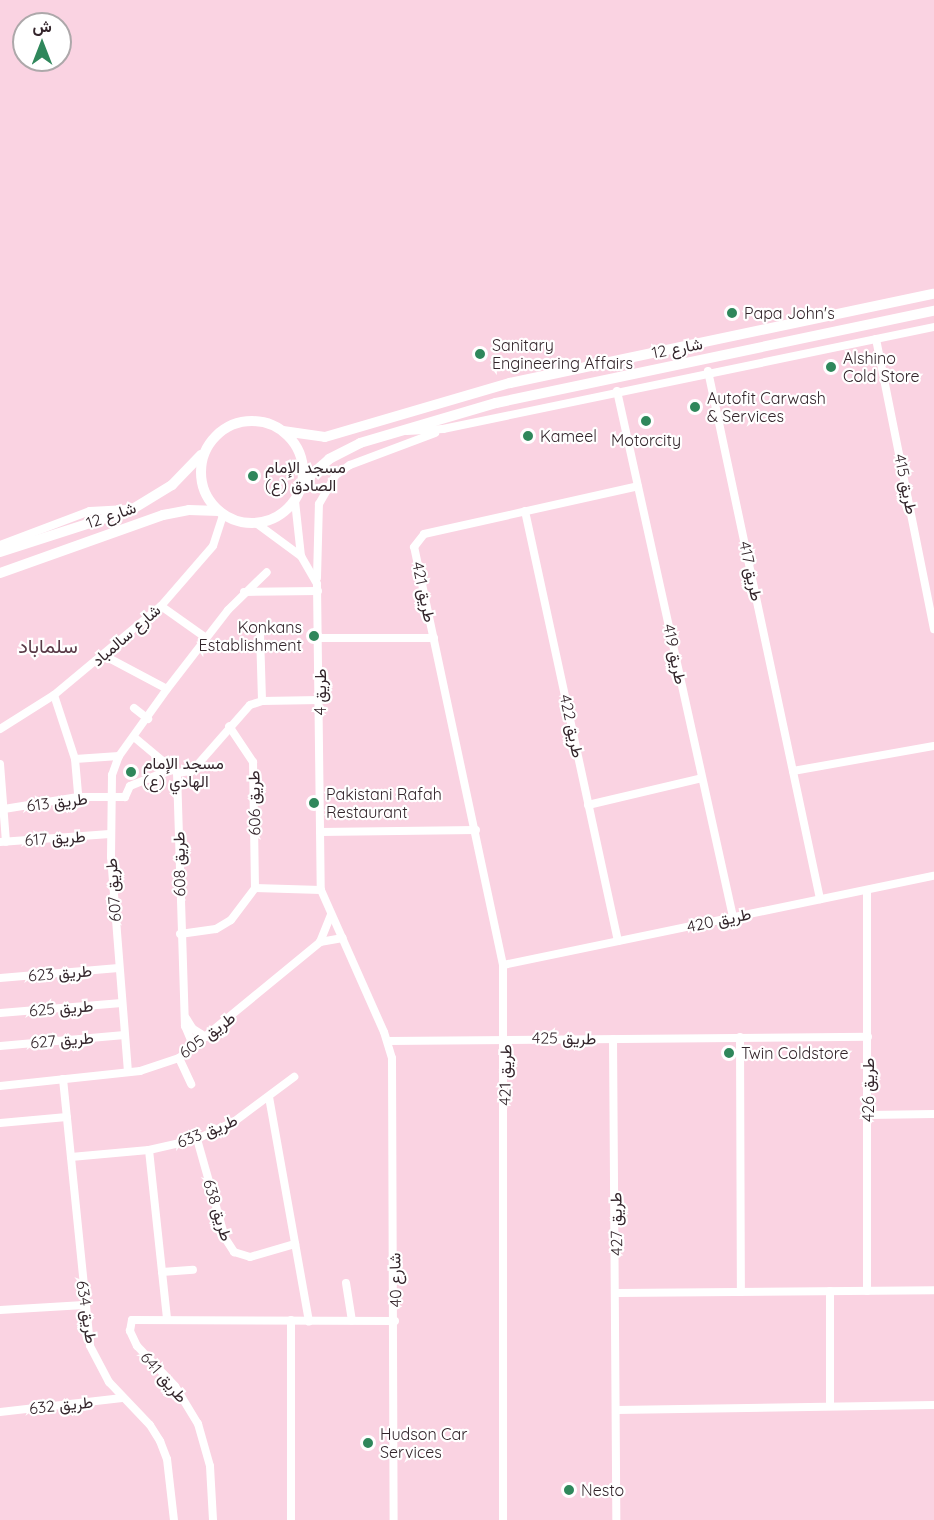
<!DOCTYPE html>
<meta charset="utf-8">
<style>
body{margin:0}
#map{position:relative;width:934px;height:1520px;overflow:hidden;background:#fad3e2;font-family:Quicksand,Vazirmatn,sans-serif}
div>[style]{position:absolute}
[style*='--x']{left:calc(var(--x)*1px);top:calc(var(--y)*1px);width:calc(var(--w)*1px);rotate:calc(var(--a)*1deg)}
.minor>*{height:8px;margin:-4px;padding:0 4px;transform-origin:4px;border-radius:4px;background:#fff}
.tertiary>*{height:10px;margin:-5px;padding:0 5px;transform-origin:5px;border-radius:5px;background:#fff}
.tertiary>.ring{margin:-5px;padding:0;box-sizing:content-box;background:none;border:10px solid #fff;border-radius:50%}
.dots>*{width:16px;height:16px;translate:-50% -50%;box-sizing:border-box;border:3px solid #fff;border-radius:50%}
span{translate:-50% -50%;white-space:nowrap;text-align:center;line-height:1.15;-webkit-text-stroke:4.5px #fff;paint-order:stroke}
.poi-label{font-size:16px;color:#33252b}
.left{translate:0 -50%;text-align:left}
.right{translate:-100% -50%;text-align:right}
.street-label{font-size:16px;color:#33252b}
.quarter-label{font-size:20px;color:#5a3b48}
.north{position:absolute;left:12px;top:12px;width:60px;height:60px;box-sizing:border-box;background:#fff;border:2px solid #ada8aa;border-radius:50%;rotate:0deg;font-size:16px;font-weight:700;line-height:24px;text-align:center;color:#33252b}
.north::after{content:'';display:block;margin:auto;width:21px;height:27px;background:#2f875b;clip-path:polygon(50% 0,100% 100%,50% 72%,0 100%)}
</style>
<div id="map">
<div class="minor">
<i style="--x:876;--y:339;--w:296;--a:78.7"></i>
<i style="--x:708;--y:371;--w:540;--a:78.02"></i>
<i style="--x:617;--y:391;--w:539;--a:77.56"></i>
<i style="--x:407;--y:431;--w:36;--a:-3"></i>
<i style="--x:443;--y:429;--w:501;--a:-11.74"></i>
<i style="--x:295;--y:501;--w:55;--a:83.8"></i>
<i style="--x:525;--y:511;--w:440;--a:77.8"></i>
<i style="--x:256;--y:523;--w:56;--a:36.3"></i>
<i style="--x:301;--y:556;--w:32;--a:60"></i>
<i style="--x:317;--y:584;--w:306;--a:89.3"></i>
<i style="--x:321;--y:890;--w:155;--a:66.1"></i>
<i style="--x:384;--y:1032;--w:27;--a:73"></i>
<i style="--x:392;--y:1058;--w:462;--a:89.8"></i>
<i style="--x:0;--y:545;--w:96;--a:-20.7"></i>
<i style="--x:90;--y:511;--w:37;--a:-3"></i>
<i style="--x:317;--y:578;--w:74;--a:-88.5"></i>
<i style="--x:319;--y:504;--w:34;--a:-60"></i>
<i style="--x:336;--y:475;--w:17;--a:-36"></i>
<i style="--x:350;--y:465;--w:91;--a:-20.6"></i>
<i style="--x:244;--y:592;--w:74;--a:-0.8"></i>
<i style="--x:161;--y:606;--w:55;--a:35.4"></i>
<i style="--x:260;--y:633;--w:68;--a:88.3"></i>
<i style="--x:320;--y:638;--w:114;--a:0"></i>
<i style="--x:103;--y:655;--w:72;--a:28"></i>
<i style="--x:54;--y:695;--w:67;--a:71.8"></i>
<i style="--x:75;--y:759;--w:38;--a:85"></i>
<i style="--x:134;--y:708;--w:18;--a:38"></i>
<i style="--x:0;--y:729;--w:64;--a:-32.2"></i>
<i style="--x:54;--y:695;--w:139;--a:-39.8"></i>
<i style="--x:161;--y:606;--w:79;--a:-49.1"></i>
<i style="--x:213;--y:546;--w:33;--a:-72"></i>
<i style="--x:134;--y:737;--w:56;--a:39.9"></i>
<i style="--x:75;--y:759;--w:44;--a:-3.9"></i>
<i style="--x:0;--y:764;--w:78;--a:85.6"></i>
<i style="--x:793;--y:771;--w:143;--a:-10.1"></i>
<i style="--x:177;--y:773;--w:253;--a:88.2"></i>
<i style="--x:185;--y:1026;--w:23;--a:67"></i>
<i style="--x:177;--y:773;--w:15;--a:-8"></i>
<i style="--x:192;--y:771;--w:88;--a:-48.7"></i>
<i style="--x:250;--y:705;--w:13;--a:-18"></i>
<i style="--x:262;--y:701;--w:58;--a:-1"></i>
<i style="--x:588;--y:805;--w:117;--a:-13.3"></i>
<i style="--x:4;--y:809;--w:75;--a:-9.2"></i>
<i style="--x:78;--y:797;--w:47;--a:0"></i>
<i style="--x:125;--y:797;--w:12;--a:-66"></i>
<i style="--x:130;--y:786;--w:31;--a:-22"></i>
<i style="--x:159;--y:774;--w:13;--a:-45"></i>
<i style="--x:320;--y:832;--w:156;--a:-0.7"></i>
<i style="--x:0;--y:842;--w:110;--a:-4.2"></i>
<i style="--x:255;--y:888;--w:66;--a:1.7"></i>
<i style="--x:867;--y:890;--w:401;--a:90"></i>
<i style="--x:180;--y:934;--w:36;--a:-8"></i>
<i style="--x:216;--y:929;--w:17;--a:-31"></i>
<i style="--x:231;--y:920;--w:40;--a:-53"></i>
<i style="--x:255;--y:888;--w:126;--a:-90.9"></i>
<i style="--x:253;--y:762;--w:43;--a:-123.7"></i>
<i style="--x:320;--y:942;--w:29;--a:-68"></i>
<i style="--x:503;--y:965;--w:440;--a:-11.7"></i>
<i style="--x:0;--y:978;--w:119;--a:-4.8"></i>
<i style="--x:0;--y:1013;--w:122;--a:-4.7"></i>
<i style="--x:186;--y:1018;--w:13;--a:58"></i>
<i style="--x:193;--y:1029;--w:15;--a:32"></i>
<i style="--x:740;--y:1037;--w:255;--a:89.8"></i>
<i style="--x:613;--y:1039;--w:481;--a:89.6"></i>
<i style="--x:388;--y:1041;--w:480;--a:-0.5"></i>
<i style="--x:0;--y:1046;--w:125;--a:-5"></i>
<i style="--x:179;--y:1058;--w:29;--a:65"></i>
<i style="--x:128;--y:1072;--w:216;--a:-94.5"></i>
<i style="--x:111;--y:857;--w:82;--a:-89.3"></i>
<i style="--x:112;--y:775;--w:20;--a:-70"></i>
<i style="--x:119;--y:756;--w:82;--a:-54.4"></i>
<i style="--x:167;--y:689;--w:100;--a:-52.3"></i>
<i style="--x:228;--y:610;--w:54;--a:-44.3"></i>
<i style="--x:63;--y:1079;--w:268;--a:84.2"></i>
<i style="--x:90;--y:1346;--w:41;--a:62.2"></i>
<i style="--x:109;--y:1382;--w:59;--a:46.4"></i>
<i style="--x:150;--y:1425;--w:19;--a:58"></i>
<i style="--x:160;--y:1441;--w:19;--a:69"></i>
<i style="--x:167;--y:1459;--w:61;--a:83.5"></i>
<i style="--x:0;--y:1086;--w:141;--a:-6.1"></i>
<i style="--x:140;--y:1071;--w:41;--a:-18.4"></i>
<i style="--x:179;--y:1058;--w:183;--a:-39.4"></i>
<i style="--x:320;--y:942;--w:23;--a:-10"></i>
<i style="--x:269;--y:1097;--w:228;--a:79.9"></i>
<i style="--x:868;--y:1115;--w:66;--a:-0.9"></i>
<i style="--x:0;--y:1123;--w:67;--a:-5.1"></i>
<i style="--x:197;--y:1139;--w:103;--a:74.2"></i>
<i style="--x:225;--y:1238;--w:17;--a:57"></i>
<i style="--x:234;--y:1252;--w:17;--a:17"></i>
<i style="--x:250;--y:1257;--w:47;--a:-16.1"></i>
<i style="--x:149;--y:1150;--w:169;--a:83.9"></i>
<i style="--x:71;--y:1157;--w:78;--a:-5.1"></i>
<i style="--x:149;--y:1150;--w:49;--a:-12.9"></i>
<i style="--x:197;--y:1139;--w:42;--a:-25.3"></i>
<i style="--x:235;--y:1121;--w:74;--a:-36.7"></i>
<i style="--x:162;--y:1272;--w:31;--a:-4"></i>
<i style="--x:346;--y:1283;--w:38;--a:81"></i>
<i style="--x:830;--y:1291;--w:113;--a:90"></i>
<i style="--x:617;--y:1293;--w:317;--a:-0.5"></i>
<i style="--x:0;--y:1310;--w:84;--a:-3.4"></i>
<i style="--x:291;--y:1320;--w:200;--a:90"></i>
<i style="--x:616;--y:1410;--w:318;--a:-0.9"></i>
<i style="--x:0;--y:1412;--w:123;--a:-6.5"></i>
<i style="--x:213;--y:1520;--w:54;--a:-93.2"></i>
<i style="--x:210;--y:1466;--w:44;--a:-105.9"></i>
<i style="--x:198;--y:1424;--w:44;--a:-121.2"></i>
<i style="--x:175;--y:1386;--w:55;--a:-133.5"></i>
<i style="--x:137;--y:1346;--w:17;--a:-115"></i>
<i style="--x:130;--y:1331;--w:11;--a:-80"></i>
<i style="--x:132;--y:1320;--w:263;--a:0.2"></i>
<i style="--x:503;--y:1520;--w:555;--a:-90"></i>
<i style="--x:503;--y:965;--w:427;--a:-102"></i>
<i style="--x:414;--y:547;--w:16;--a:-52"></i>
<i style="--x:424;--y:534;--w:219;--a:-12.6"></i>
</div>
<div class="tertiary">
<i class="ring" style="left:201px;top:421px;width:92px;height:92px"></i>
<i style="--x:283;--y:431;--w:42;--a:8.1"></i>
<i style="--x:325;--y:437;--w:193;--a:-16.3"></i>
<i style="--x:510;--y:383;--w:433;--a:-11.9"></i>
<i style="--x:303;--y:482;--w:35;--a:-41"></i>
<i style="--x:329;--y:459;--w:35;--a:-27"></i>
<i style="--x:360;--y:443;--w:142;--a:-16.4"></i>
<i style="--x:496;--y:403;--w:448;--a:-11.9"></i>
<i style="--x:0;--y:552;--w:138;--a:-17.8"></i>
<i style="--x:131;--y:510;--w:48;--a:-31.4"></i>
<i style="--x:172;--y:485;--w:42;--a:-46"></i>
<i style="--x:0;--y:573;--w:173;--a:-19.6"></i>
<i style="--x:163;--y:515;--w:26;--a:-11"></i>
<i style="--x:189;--y:510;--w:30;--a:2"></i>
</div>
<div class="dots">
<i style="left:732px;top:313px;background:#2f875b"></i>
<i style="left:480px;top:354px;background:#2f875b"></i>
<i style="left:831px;top:367px;background:#2f875b"></i>
<i style="left:695px;top:407px;background:#2f875b"></i>
<i style="left:646px;top:421px;background:#2f875b"></i>
<i style="left:528px;top:436px;background:#2f875b"></i>
<i style="left:253px;top:476px;background:#2f875b"></i>
<i style="left:314px;top:636px;background:#2f875b"></i>
<i style="left:131px;top:772px;background:#2f875b"></i>
<i style="left:314px;top:803px;background:#2f875b"></i>
<i style="left:729px;top:1053px;background:#2f875b"></i>
<i style="left:368px;top:1443px;background:#2f875b"></i>
<i style="left:569px;top:1490px;background:#2f875b"></i>
</div>
<div class="poi-label">
<span class="left" style="left:744px;top:313px">Papa John's</span>
<span class="left" style="left:492px;top:354px">Sanitary<br>Engineering Affairs</span>
<span class="left" style="left:843px;top:367px">Alshino<br>Cold Store</span>
<span class="left" style="left:707px;top:407px">Autofit Carwash<br>&amp; Services</span>
<span class="left" style="left:540px;top:436px">Kameel</span>
<span style="left:646px;top:440px">Motorcity</span>
<span class="left" style="left:265px;top:476px">مسجد الإمام<br>الصادق (ع)</span>
<span class="right" style="left:302px;top:636px">Konkans<br>Establishment</span>
<span class="left" style="left:143px;top:772px">مسجد الإمام<br>الهادي (ع)</span>
<span class="left" style="left:326px;top:803px">Pakistani Rafah<br>Restaurant</span>
<span class="left" style="left:741px;top:1053px">Twin Coldstore</span>
<span class="left" style="left:380px;top:1443px">Hudson Car<br>Services</span>
<span class="left" style="left:581px;top:1490px">Nesto</span>
</div>
<div class="street-label">
<span style="left:677px;top:348px;rotate:-11deg">شارع 12</span>
<span style="left:906px;top:484px;rotate:78deg">طريق 415</span>
<span style="left:111px;top:515px;rotate:-19deg">شارع 12</span>
<span style="left:751px;top:571px;rotate:78deg">طريق 417</span>
<span style="left:424px;top:592px;rotate:78deg">طريق 421</span>
<span style="left:126px;top:635px;rotate:-41deg">شارع سالمباد</span>
<span style="left:675px;top:654px;rotate:78deg">طريق 419</span>
<span style="left:320px;top:692px;rotate:-90deg">طريق 4</span>
<span style="left:572px;top:726px;rotate:78deg">طريق 422</span>
<span style="left:57px;top:802px;rotate:-7deg">طريق 613</span>
<span style="left:254px;top:803px;rotate:-91deg">طريق 606</span>
<span style="left:55px;top:838px;rotate:-4deg">طريق 617</span>
<span style="left:179px;top:864px;rotate:-91deg">طريق 608</span>
<span style="left:113px;top:890px;rotate:-94deg">طريق 607</span>
<span style="left:719px;top:920px;rotate:-12deg">طريق 420</span>
<span style="left:60px;top:973px;rotate:-5deg">طريق 623</span>
<span style="left:61px;top:1008px;rotate:-5deg">طريق 625</span>
<span style="left:207px;top:1035px;rotate:-37deg">طريق 605</span>
<span style="left:564px;top:1038px;rotate:1deg">طريق 425</span>
<span style="left:62px;top:1040px;rotate:-5deg">طريق 627</span>
<span style="left:505px;top:1075px;rotate:-89deg">طريق 421</span>
<span style="left:868px;top:1090px;rotate:-90deg">طريق 426</span>
<span style="left:207px;top:1131px;rotate:-22deg">طريق 633</span>
<span style="left:218px;top:1210px;rotate:73deg">طريق 638</span>
<span style="left:616px;top:1224px;rotate:-91deg">طريق 427</span>
<span style="left:395px;top:1280px;rotate:-91deg">شارع 40</span>
<span style="left:87px;top:1312px;rotate:81deg">طريق 634</span>
<span style="left:164px;top:1377px;rotate:49deg">طريق 641</span>
<span style="left:61px;top:1405px;rotate:-6deg">طريق 632</span>
</div>
<div class="quarter-label">
<span style="left:48px;top:645px">سلماباد</span>
</div>
<div class="north">ش</div>
</div>
